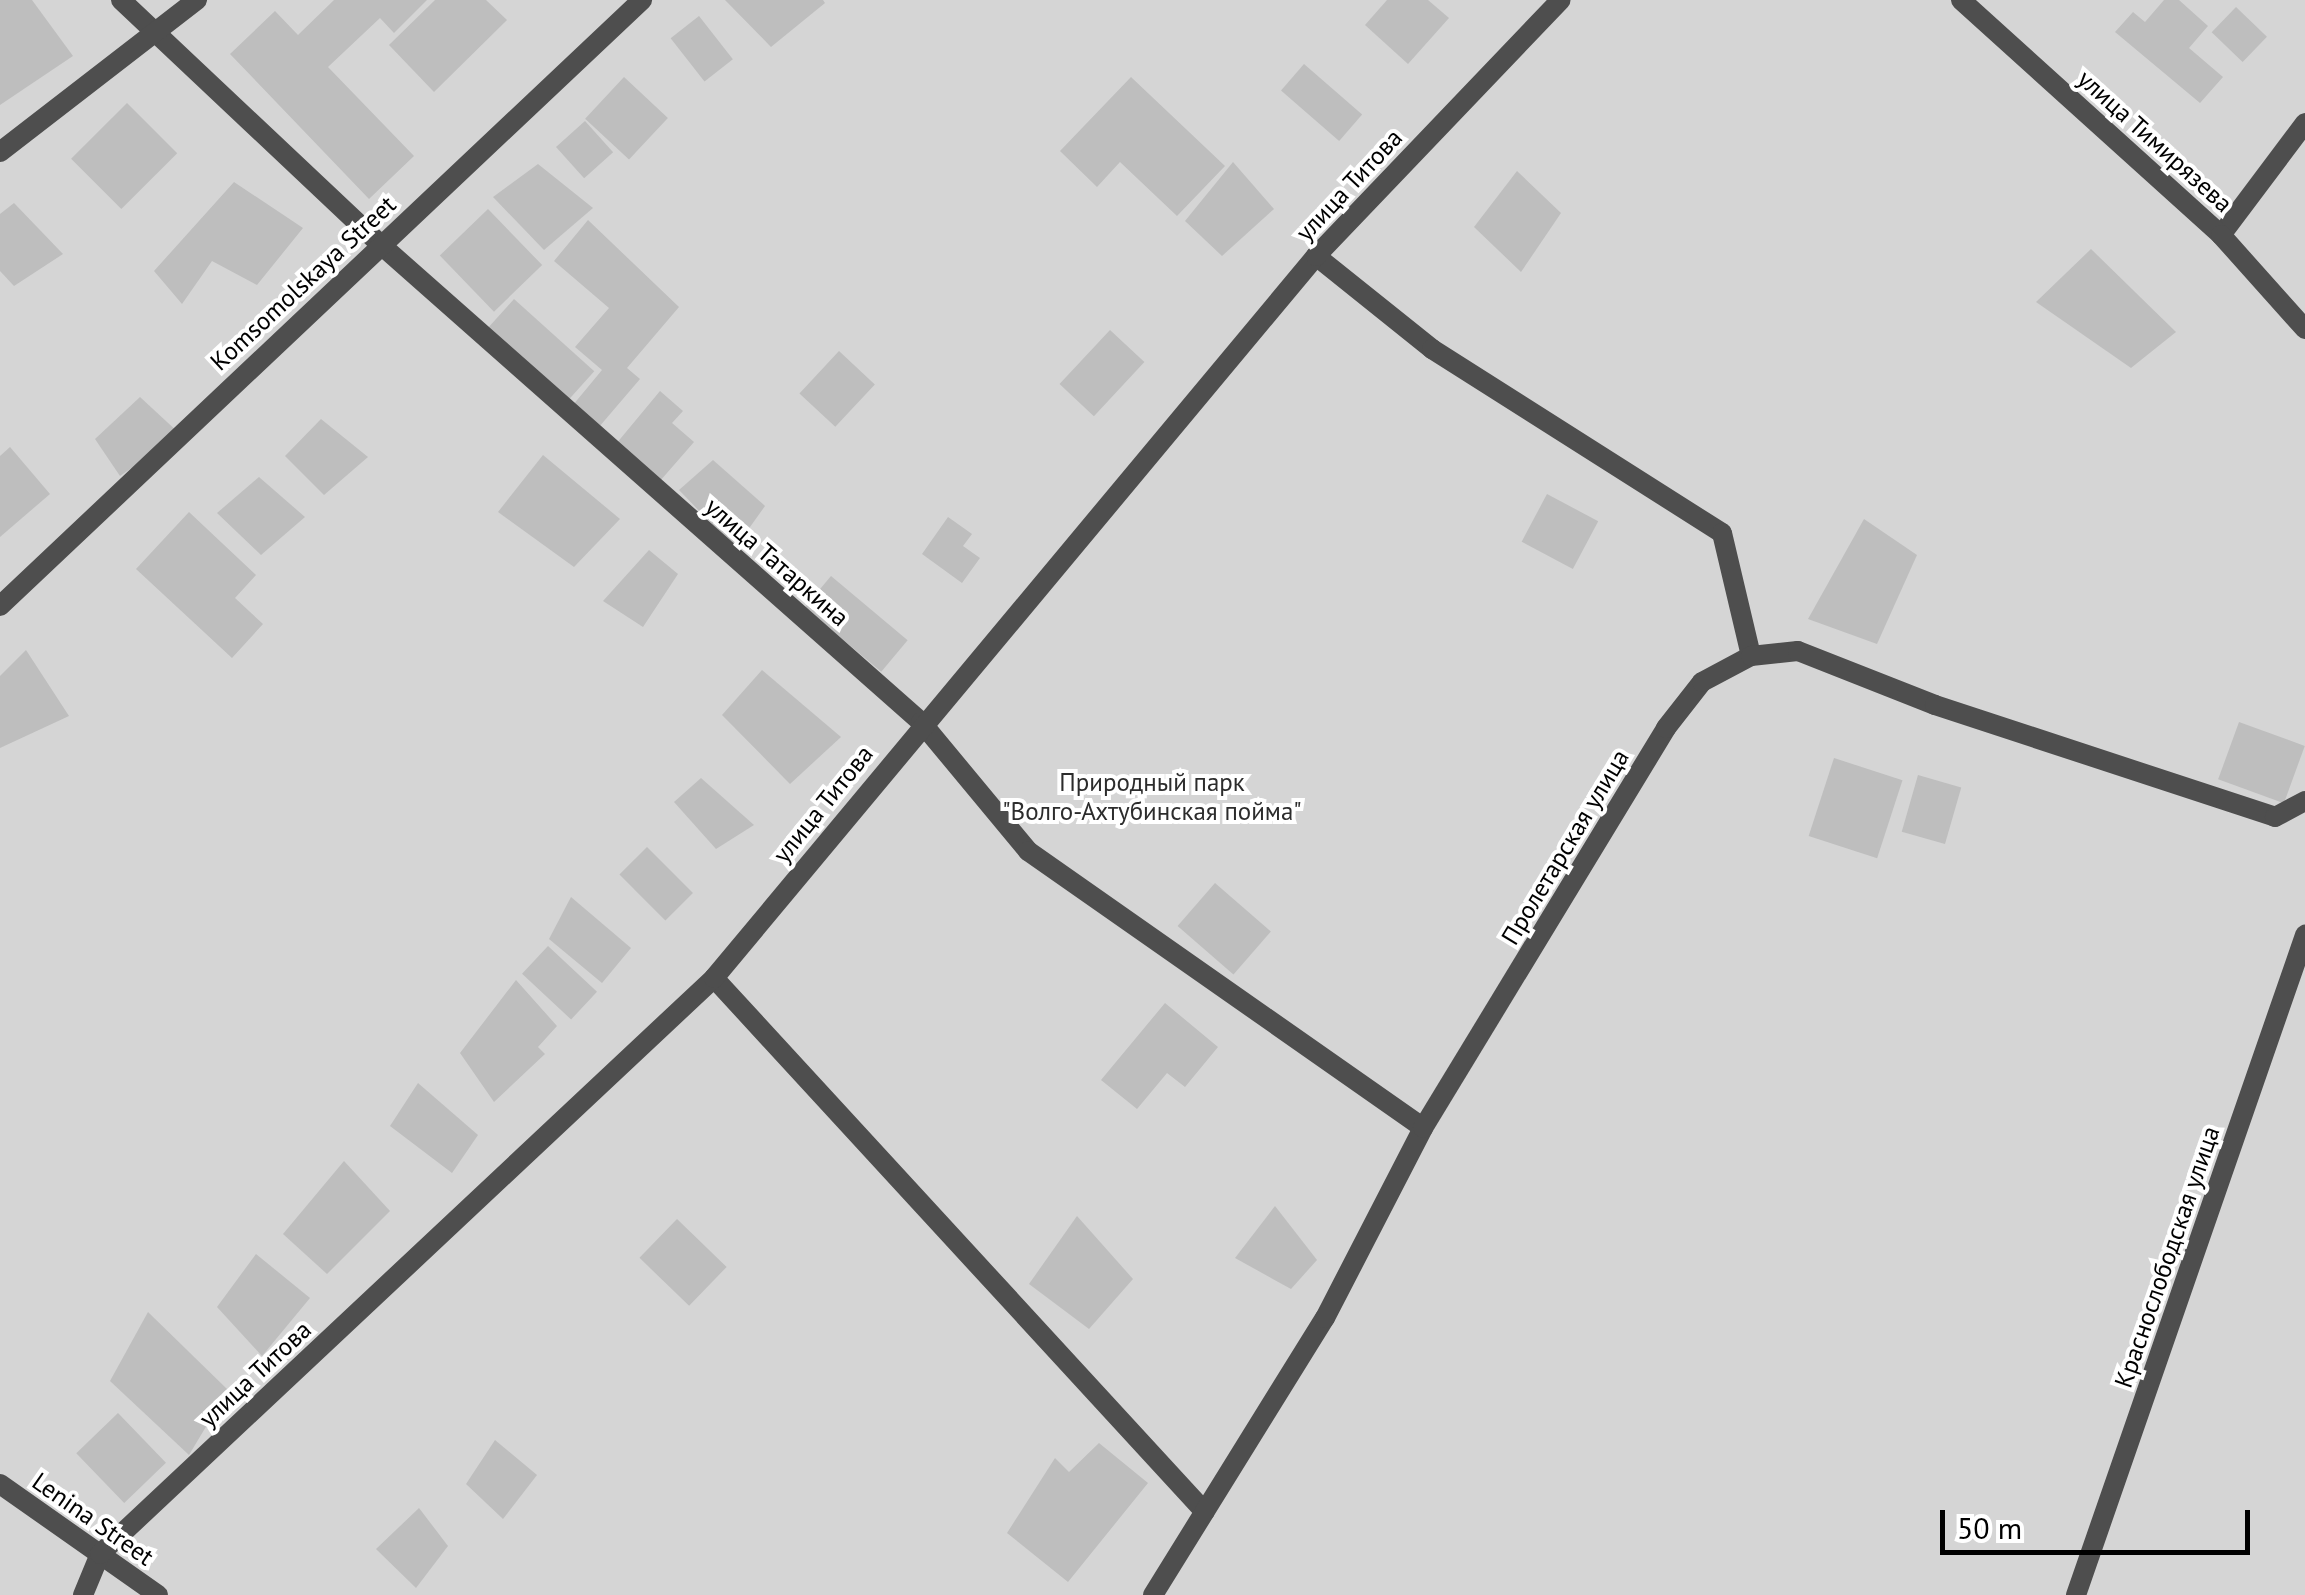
<!DOCTYPE html>
<meta charset="utf-8">
<style>
body{margin:0}
#map{position:relative;width:2305px;height:1595px;overflow:hidden;background:#fff;font-family:"PT Sans",sans-serif}
div>[style]{position:absolute}
[style*='--x']{left:calc(var(--x)*1px);top:calc(var(--y)*1px);width:calc(var(--w)*1px);rotate:calc(var(--a)*1deg)}
.green>*{inset:0;background:#d5d5d5;transform-origin:0 0}
.building>*{inset:0;background:#bebebe;transform-origin:0 0}
.minor>*{height:20px;margin:-10px;padding:0 10px;transform-origin:10px;border-radius:10px;background:#4e4e4e}
.tertiary>*{height:20px;margin:-10px;padding:0 10px;transform-origin:10px;border-radius:10px;background:#4e4e4e}
span{translate:-50% -50%;white-space:nowrap;text-align:center;line-height:1.15;-webkit-text-stroke:8px #fff;paint-order:stroke}
.street-label{font-size:25px;color:#000}
.park-label{font-size:25px;color:#2c2c2c}
.scale{position:absolute;left:1940px;top:1510px;width:310px;height:45px;box-sizing:border-box;border:5px solid #000;border-top:0;padding-left:12px;font-size:30px;line-height:35px;white-space:nowrap;color:#000;-webkit-text-stroke:8px #fff;paint-order:stroke}
</style>
<div id="map">
<div class="green">
<i style="left:0;top:0;width:2305px;height:1595px"></i>
</div>
<div class="building">
<i style="clip-path:polygon(0 0,32px 0,73px 56px,0 105px)"></i>
<i style="clip-path:polygon(334px 0,427px 0,394px 33px,380px 18px,328px 67px,414px 156px,369px 199px,230px 54px,275px 11px,298px 35px)"></i>
<i style="clip-path:polygon(435px 0,486px 0,507px 20px,434px 92px,389px 45px)"></i>
<i style="clip-path:polygon(725px 0,823px 0,825px 3px,771px 47px)"></i>
<i style="clip-path:polygon(1387px 0,1428px 0,1449px 18px,1408px 64px,1365px 25px)"></i>
<i style="clip-path:polygon(2164px 0,2179px 0,2208px 26px,2189px 48px,2223px 77px,2200px 103px,2115px 32px,2133px 12px,2145px 22px)"></i>
<i style="left:2236px;top:7px;width:43px;height:35px;rotate:44deg"></i>
<i style="left:699px;top:16px;width:55px;height:36px;rotate:52deg"></i>
<i style="left:1304px;top:64px;width:77px;height:35px;rotate:41deg"></i>
<i style="left:624px;top:77px;width:60px;height:57px;rotate:43deg"></i>
<i style="clip-path:polygon(1131px 77px,1225px 166px,1177px 216px,1120px 162px,1097px 187px,1060px 151px)"></i>
<i style="left:127px;top:103px;width:71px;height:79px;rotate:45deg"></i>
<i style="left:585px;top:121px;width:42px;height:39px;rotate:48deg"></i>
<i style="clip-path:polygon(1233px 162px,1274px 209px,1222px 256px,1185px 221px)"></i>
<i style="clip-path:polygon(538px 164px,593px 208px,544px 250px,493px 197px)"></i>
<i style="clip-path:polygon(1517px 171px,1561px 213px,1521px 272px,1474px 227px)"></i>
<i style="clip-path:polygon(234px 182px,303px 228px,257px 285px,212px 261px,182px 304px,154px 271px)"></i>
<i style="clip-path:polygon(14px 203px,63px 254px,14px 286px,0 271px,0 214px)"></i>
<i style="left:488px;top:209px;width:78px;height:67px;rotate:46deg"></i>
<i style="clip-path:polygon(588px 220px,679px 307px,627px 368px,640px 379px,599px 427px,573px 405px,602px 370px,575px 347px,609px 308px,554px 261px)"></i>
<i style="clip-path:polygon(2091px 249px,2176px 332px,2131px 368px,2036px 302px)"></i>
<i style="left:514px;top:299px;width:108px;height:41px;rotate:42deg"></i>
<i style="left:1110px;top:330px;width:47px;height:74px;rotate:43deg"></i>
<i style="left:839px;top:351px;width:49px;height:58px;rotate:43deg"></i>
<i style="clip-path:polygon(660px 391px,683px 411px,672px 423px,694px 442px,660px 481px,616px 444px)"></i>
<i style="clip-path:polygon(140px 397px,180px 434px,120px 476px,95px 439px)"></i>
<i style="clip-path:polygon(321px 419px,368px 457px,324px 495px,285px 456px)"></i>
<i style="clip-path:polygon(10px 447px,50px 494px,0 537px,0 456px)"></i>
<i style="clip-path:polygon(543px 455px,620px 519px,574px 567px,498px 512px)"></i>
<i style="clip-path:polygon(713px 460px,765px 506px,735px 548px,679px 490px)"></i>
<i style="clip-path:polygon(259px 477px,305px 517px,261px 555px,217px 513px)"></i>
<i style="left:1547px;top:494px;width:58px;height:54px;rotate:28deg"></i>
<i style="clip-path:polygon(189px 512px,256px 575px,235px 598px,263px 624px,232px 658px,136px 569px)"></i>
<i style="clip-path:polygon(948px 517px,972px 534px,963px 546px,980px 558px,962px 583px,922px 554px)"></i>
<i style="clip-path:polygon(1864px 519px,1917px 555px,1877px 644px,1808px 619px)"></i>
<i style="clip-path:polygon(649px 550px,678px 574px,643px 627px,603px 601px)"></i>
<i style="left:831px;top:576px;width:100px;height:41px;rotate:40deg"></i>
<i style="clip-path:polygon(26px 650px,69px 716px,0 748px,0 676px)"></i>
<i style="clip-path:polygon(762px 670px,841px 737px,790px 784px,722px 715px)"></i>
<i style="left:2239px;top:722px;width:70px;height:61px;rotate:20deg"></i>
<i style="left:1834px;top:758px;width:72px;height:82px;rotate:18deg"></i>
<i style="left:1918px;top:775px;width:45px;height:59px;rotate:16deg"></i>
<i style="clip-path:polygon(701px 778px,754px 825px,716px 849px,674px 802px)"></i>
<i style="left:647px;top:847px;width:65px;height:39px;rotate:45deg"></i>
<i style="left:1215px;top:883px;width:74px;height:57px;rotate:41deg"></i>
<i style="clip-path:polygon(571px 897px,631px 948px,602px 983px,549px 939px)"></i>
<i style="left:548px;top:946px;width:67px;height:38px;rotate:43deg"></i>
<i style="clip-path:polygon(516px 980px,557px 1026px,538px 1047px,545px 1054px,494px 1102px,460px 1053px)"></i>
<i style="clip-path:polygon(1165px 1003px,1218px 1047px,1185px 1087px,1167px 1073px,1137px 1109px,1101px 1080px)"></i>
<i style="clip-path:polygon(418px 1083px,478px 1135px,452px 1173px,390px 1126px)"></i>
<i style="clip-path:polygon(344px 1161px,390px 1211px,327px 1274px,283px 1234px)"></i>
<i style="clip-path:polygon(1275px 1206px,1317px 1260px,1291px 1289px,1235px 1258px)"></i>
<i style="clip-path:polygon(1077px 1216px,1133px 1279px,1089px 1329px,1029px 1284px)"></i>
<i style="left:677px;top:1219px;width:69px;height:54px;rotate:44deg"></i>
<i style="clip-path:polygon(256px 1254px,310px 1298px,262px 1356px,217px 1307px)"></i>
<i style="clip-path:polygon(148px 1312px,228px 1390px,189px 1455px,110px 1381px)"></i>
<i style="left:118px;top:1413px;width:69px;height:58px;rotate:46deg"></i>
<i style="clip-path:polygon(495px 1440px,537px 1475px,503px 1519px,466px 1484px)"></i>
<i style="clip-path:polygon(1099px 1443px,1148px 1483px,1068px 1582px,1007px 1533px,1055px 1458px,1069px 1472px)"></i>
<i style="clip-path:polygon(419px 1508px,448px 1546px,416px 1588px,376px 1549px)"></i>
</div>
<div class="minor">
<i style="--x:121;--y:0;--w:356;--a:43.3"></i>
<i style="--x:380;--y:244;--w:722;--a:41.46"></i>
<i style="--x:921;--y:722;--w:168;--a:50.3"></i>
<i style="--x:1028;--y:851;--w:482;--a:35"></i>
<i style="--x:0;--y:152;--w:249;--a:-37.7"></i>
<i style="--x:2221;--y:235;--w:140;--a:-53.1"></i>
<i style="--x:1316;--y:256;--w:149;--a:38.7"></i>
<i style="--x:1432;--y:349;--w:343;--a:32.4"></i>
<i style="--x:1722;--y:533;--w:126;--a:76.7"></i>
<i style="--x:0;--y:606;--w:883;--a:-43.35"></i>
<i style="--x:714;--y:978;--w:725;--a:47.4"></i>
<i style="--x:0;--y:1484;--w:193;--a:35.1"></i>
<i style="--x:83;--y:1595;--w:44;--a:-67.5"></i>
<i style="--x:100;--y:1554;--w:842;--a:-43.17"></i>
<i style="--x:714;--y:978;--w:940;--a:-50.18"></i>
<i style="--x:1316;--y:256;--w:354;--a:-46.3"></i>
<i style="--x:1153;--y:1595;--w:326;--a:-58.2"></i>
<i style="--x:1325;--y:1318;--w:214;--a:-62.7"></i>
<i style="--x:1423;--y:1128;--w:468;--a:-58.7"></i>
<i style="--x:1666;--y:728;--w:58;--a:-52"></i>
<i style="--x:1702;--y:682;--w:55;--a:-28"></i>
<i style="--x:1751;--y:656;--w:47;--a:-6.1"></i>
<i style="--x:1798;--y:651;--w:147;--a:21.5"></i>
<i style="--x:1935;--y:705;--w:358;--a:18.2"></i>
<i style="--x:2275;--y:817;--w:34;--a:-28"></i>
<i style="--x:2076;--y:1595;--w:699;--a:-70.86"></i>
</div>
<div class="tertiary">
<i style="--x:1961;--y:0;--w:350;--a:42.1"></i>
<i style="--x:2221;--y:235;--w:126;--a:48.2"></i>
</div>
<div class="street-label">
<span style="left:2155px;top:141px;rotate:42deg">улица Тимирязева</span>
<span style="left:1349px;top:185px;rotate:-47deg">улица Титова</span>
<span style="left:303px;top:283px;rotate:-43deg">Komsomolskaya Street</span>
<span style="left:777px;top:562px;rotate:41deg">улица Татаркина</span>
<span style="left:823px;top:804px;rotate:-51deg">улица Титова</span>
<span style="left:1565px;top:847px;rotate:-59deg">Пролетарская улица</span>
<span style="left:2167px;top:1257px;rotate:-71deg">Краснослободская улица</span>
<span style="left:255px;top:1374px;rotate:-43deg">улица Титова</span>
<span style="left:93px;top:1519px;rotate:35deg">Lenina Street</span>
</div>
<div class="park-label">
<span style="left:1152px;top:797px">Природный парк<br>"Волго-Ахтубинская пойма"</span>
</div>
<div class="scale">50 m</div>
</div>
